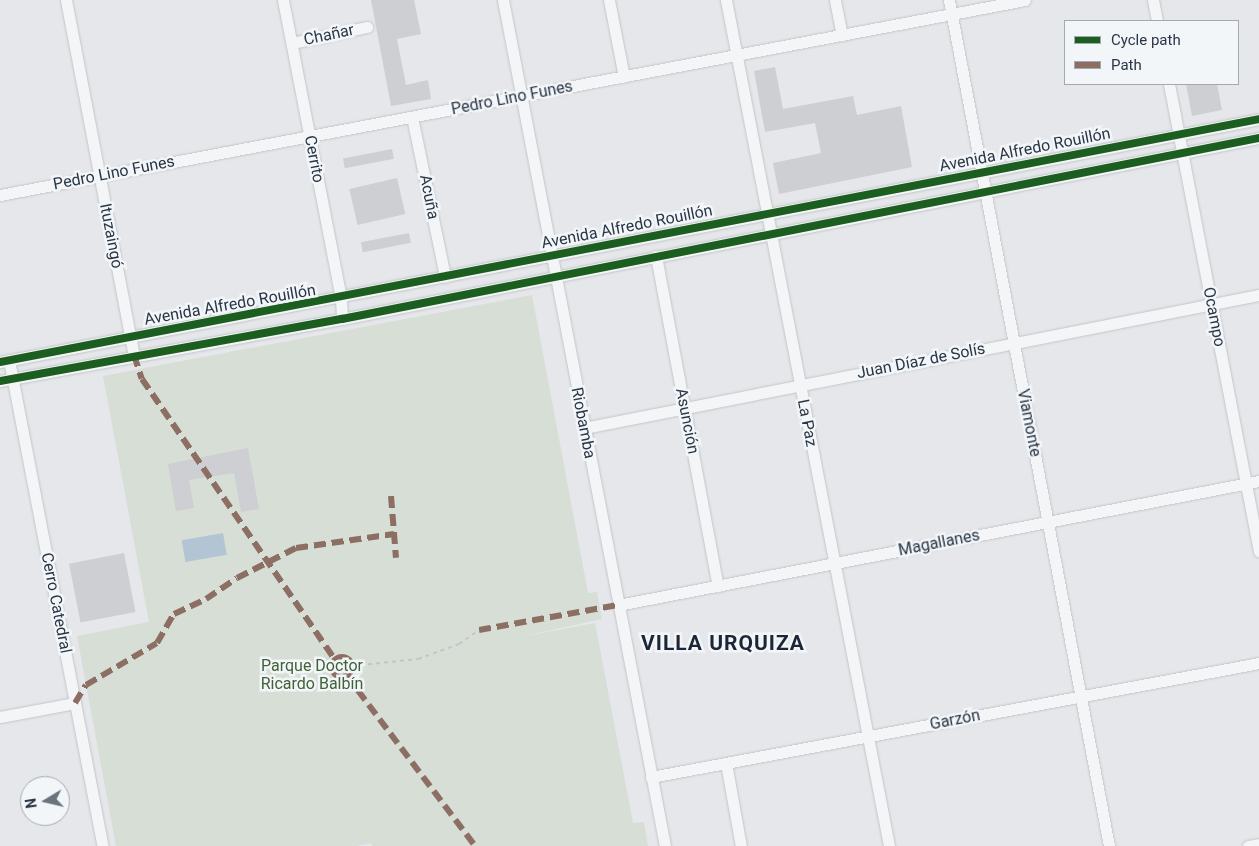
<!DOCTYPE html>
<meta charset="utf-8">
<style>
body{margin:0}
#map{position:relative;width:1259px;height:846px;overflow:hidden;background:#e5e7ea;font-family:Roboto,sans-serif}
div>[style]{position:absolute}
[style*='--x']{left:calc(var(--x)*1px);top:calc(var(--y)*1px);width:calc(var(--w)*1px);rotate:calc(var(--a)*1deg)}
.green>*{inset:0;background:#d6ded5}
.water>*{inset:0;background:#b3c5d5;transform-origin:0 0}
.building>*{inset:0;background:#cdcfd3;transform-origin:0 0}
.path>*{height:2px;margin-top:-1px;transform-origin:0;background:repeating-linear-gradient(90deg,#c3c5ca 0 4px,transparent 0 8px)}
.roads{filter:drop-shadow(0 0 1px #c3c5c8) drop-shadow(0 0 1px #c3c5c8)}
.minor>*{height:11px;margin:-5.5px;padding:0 5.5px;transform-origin:5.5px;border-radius:5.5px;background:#f4f5f7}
.quiet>*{height:6px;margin-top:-3px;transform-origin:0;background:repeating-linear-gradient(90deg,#8d6e63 0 12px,transparent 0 18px)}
.quiet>.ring{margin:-3px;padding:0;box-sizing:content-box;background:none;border:6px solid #8d6e63;border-radius:50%}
.cycleway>*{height:8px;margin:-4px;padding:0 4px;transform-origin:4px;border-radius:4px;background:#1b5e20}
span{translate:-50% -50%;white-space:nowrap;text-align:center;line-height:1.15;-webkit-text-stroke:5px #f3f6f9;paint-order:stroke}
.street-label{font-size:16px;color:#2a3545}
.park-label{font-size:16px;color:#416137}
.district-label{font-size:21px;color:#1c2636;font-weight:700;letter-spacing:1px}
.legend{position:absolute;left:1064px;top:20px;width:175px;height:65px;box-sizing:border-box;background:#f3f6f9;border:1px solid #a3a9b1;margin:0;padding:6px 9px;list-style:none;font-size:15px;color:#2a3545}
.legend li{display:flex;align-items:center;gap:10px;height:25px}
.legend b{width:25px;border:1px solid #a3a9b1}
.north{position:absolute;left:20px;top:776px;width:50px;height:50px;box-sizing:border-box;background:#f3f6f9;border:1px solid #a3a9b1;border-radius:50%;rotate:261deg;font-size:14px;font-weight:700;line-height:20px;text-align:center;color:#2a3545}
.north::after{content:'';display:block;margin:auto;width:18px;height:22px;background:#6b737f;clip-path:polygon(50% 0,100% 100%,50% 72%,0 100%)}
</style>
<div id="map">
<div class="green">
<i style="clip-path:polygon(532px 295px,588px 593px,597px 592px,602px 619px,520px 637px,595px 623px,633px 823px,644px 822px,648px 846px,372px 846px,371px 843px,356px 846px,116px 846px,77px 636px,149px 622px,103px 376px)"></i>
</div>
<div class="water">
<i style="left:223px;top:533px;width:22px;height:42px;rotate:80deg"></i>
</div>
<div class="building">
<i style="clip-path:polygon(371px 0,414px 0,421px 34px,397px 39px,406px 85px,428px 80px,431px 99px,391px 106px)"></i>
<i style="clip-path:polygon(775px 67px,783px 109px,853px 96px,857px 115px,901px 106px,912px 167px,779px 194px,773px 163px,821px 153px,815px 123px,765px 132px,754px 71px)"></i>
<i style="clip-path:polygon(1186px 84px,1217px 84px,1222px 110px,1192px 116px)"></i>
<i style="left:392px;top:149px;width:10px;height:50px;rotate:79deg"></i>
<i style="left:397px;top:178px;width:37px;height:49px;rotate:77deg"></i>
<i style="left:409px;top:233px;width:10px;height:49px;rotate:79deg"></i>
<i style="clip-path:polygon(248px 448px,259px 509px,241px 512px,234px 473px,189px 480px,194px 508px,176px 511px,168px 464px)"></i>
<i style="left:124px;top:553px;width:60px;height:56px;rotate:79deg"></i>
</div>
<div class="path">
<i style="--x:352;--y:666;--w:66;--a:-6.1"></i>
<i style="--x:418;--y:659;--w:44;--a:-20.1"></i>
<i style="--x:459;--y:644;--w:24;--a:-35"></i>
</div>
<div class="roads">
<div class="minor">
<i style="--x:66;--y:0;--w:361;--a:79.2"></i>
<i style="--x:283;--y:0;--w:305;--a:79"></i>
<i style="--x:341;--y:299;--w:20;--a:87"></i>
<i style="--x:503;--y:0;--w:861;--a:79.16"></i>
<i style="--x:609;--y:0;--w:78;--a:79"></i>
<i style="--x:726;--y:0;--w:862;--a:79.09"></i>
<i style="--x:835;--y:0;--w:36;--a:79"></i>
<i style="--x:949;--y:0;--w:861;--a:79.29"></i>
<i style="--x:1153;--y:0;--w:21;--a:79"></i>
<i style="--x:292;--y:43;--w:77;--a:-12"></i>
<i style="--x:1169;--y:84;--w:476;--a:79.1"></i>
<i style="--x:412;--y:117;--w:163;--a:78.3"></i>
<i style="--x:0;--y:195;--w:1043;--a:-10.77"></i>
<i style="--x:656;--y:256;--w:336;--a:79.4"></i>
<i style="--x:9;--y:360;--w:495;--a:79.1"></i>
<i style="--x:0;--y:362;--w:1282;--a:-10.92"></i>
<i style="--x:0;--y:381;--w:348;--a:-10.3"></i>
<i style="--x:342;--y:319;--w:935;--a:-11.17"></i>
<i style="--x:584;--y:428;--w:688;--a:-11.15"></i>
<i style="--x:618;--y:605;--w:653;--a:-10.95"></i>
<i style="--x:0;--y:717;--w:76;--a:-10.6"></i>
<i style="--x:726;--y:763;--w:84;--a:79.8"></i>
<i style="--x:651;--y:777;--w:619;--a:-10.62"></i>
<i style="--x:1248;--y:846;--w:11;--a:-10"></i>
</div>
</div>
<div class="quiet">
<i style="--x:134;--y:355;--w:25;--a:72"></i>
<i style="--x:142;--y:379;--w:341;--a:55.5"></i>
<i style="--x:391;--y:496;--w:62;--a:85.4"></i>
<i style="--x:479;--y:630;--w:141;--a:-10.2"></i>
<i class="ring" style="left:332px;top:657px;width:14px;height:14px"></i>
<i style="--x:347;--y:676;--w:213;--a:53"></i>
<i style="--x:75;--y:703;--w:21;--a:-59"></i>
<i style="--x:86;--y:685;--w:82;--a:-30.6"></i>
<i style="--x:157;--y:643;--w:34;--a:-60"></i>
<i style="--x:174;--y:614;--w:35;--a:-25"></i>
<i style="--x:206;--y:599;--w:37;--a:-34"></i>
<i style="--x:237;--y:578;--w:66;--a:-27"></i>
<i style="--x:296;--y:548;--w:99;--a:-8.1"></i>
</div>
<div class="cycleway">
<i style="--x:0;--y:362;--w:1282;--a:-10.92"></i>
<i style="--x:0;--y:381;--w:348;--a:-10.3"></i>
<i style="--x:342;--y:319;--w:935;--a:-11.17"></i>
</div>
<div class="street-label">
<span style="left:329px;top:35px;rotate:-12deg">Chañar</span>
<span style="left:512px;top:98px;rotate:-11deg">Pedro Lino Funes</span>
<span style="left:1025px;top:150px;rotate:-11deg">Avenida Alfredo Rouillón</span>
<span style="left:314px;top:159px;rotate:79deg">Cerrito</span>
<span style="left:114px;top:173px;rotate:-11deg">Pedro Lino Funes</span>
<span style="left:429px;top:197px;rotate:79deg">Acuña</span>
<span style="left:627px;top:227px;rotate:-11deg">Avenida Alfredo Rouillón</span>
<span style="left:111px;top:236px;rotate:79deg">Ituzaingó</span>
<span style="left:230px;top:305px;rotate:-10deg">Avenida Alfredo Rouillón</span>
<span style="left:1214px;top:317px;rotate:79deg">Ocampo</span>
<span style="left:921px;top:361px;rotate:-11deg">Juan Díaz de Solís</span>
<span style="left:687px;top:421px;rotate:79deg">Asunción</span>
<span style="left:583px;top:423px;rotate:79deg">Riobamba</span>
<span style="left:807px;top:423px;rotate:79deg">La Paz</span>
<span style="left:1029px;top:423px;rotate:79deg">Viamonte</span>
<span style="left:939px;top:543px;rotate:-11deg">Magallanes</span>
<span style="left:56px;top:603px;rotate:79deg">Cerro Catedral</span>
<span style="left:955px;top:720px;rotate:-11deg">Garzón</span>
</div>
<div class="park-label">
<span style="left:312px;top:675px">Parque Doctor<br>Ricardo Balbín</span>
</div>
<div class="district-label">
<span style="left:723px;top:643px">VILLA URQUIZA</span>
</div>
<ul class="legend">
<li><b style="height:6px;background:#1b5e20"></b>Cycle path</li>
<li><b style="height:6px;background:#8d6e63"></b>Path</li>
</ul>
<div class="north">N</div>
</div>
